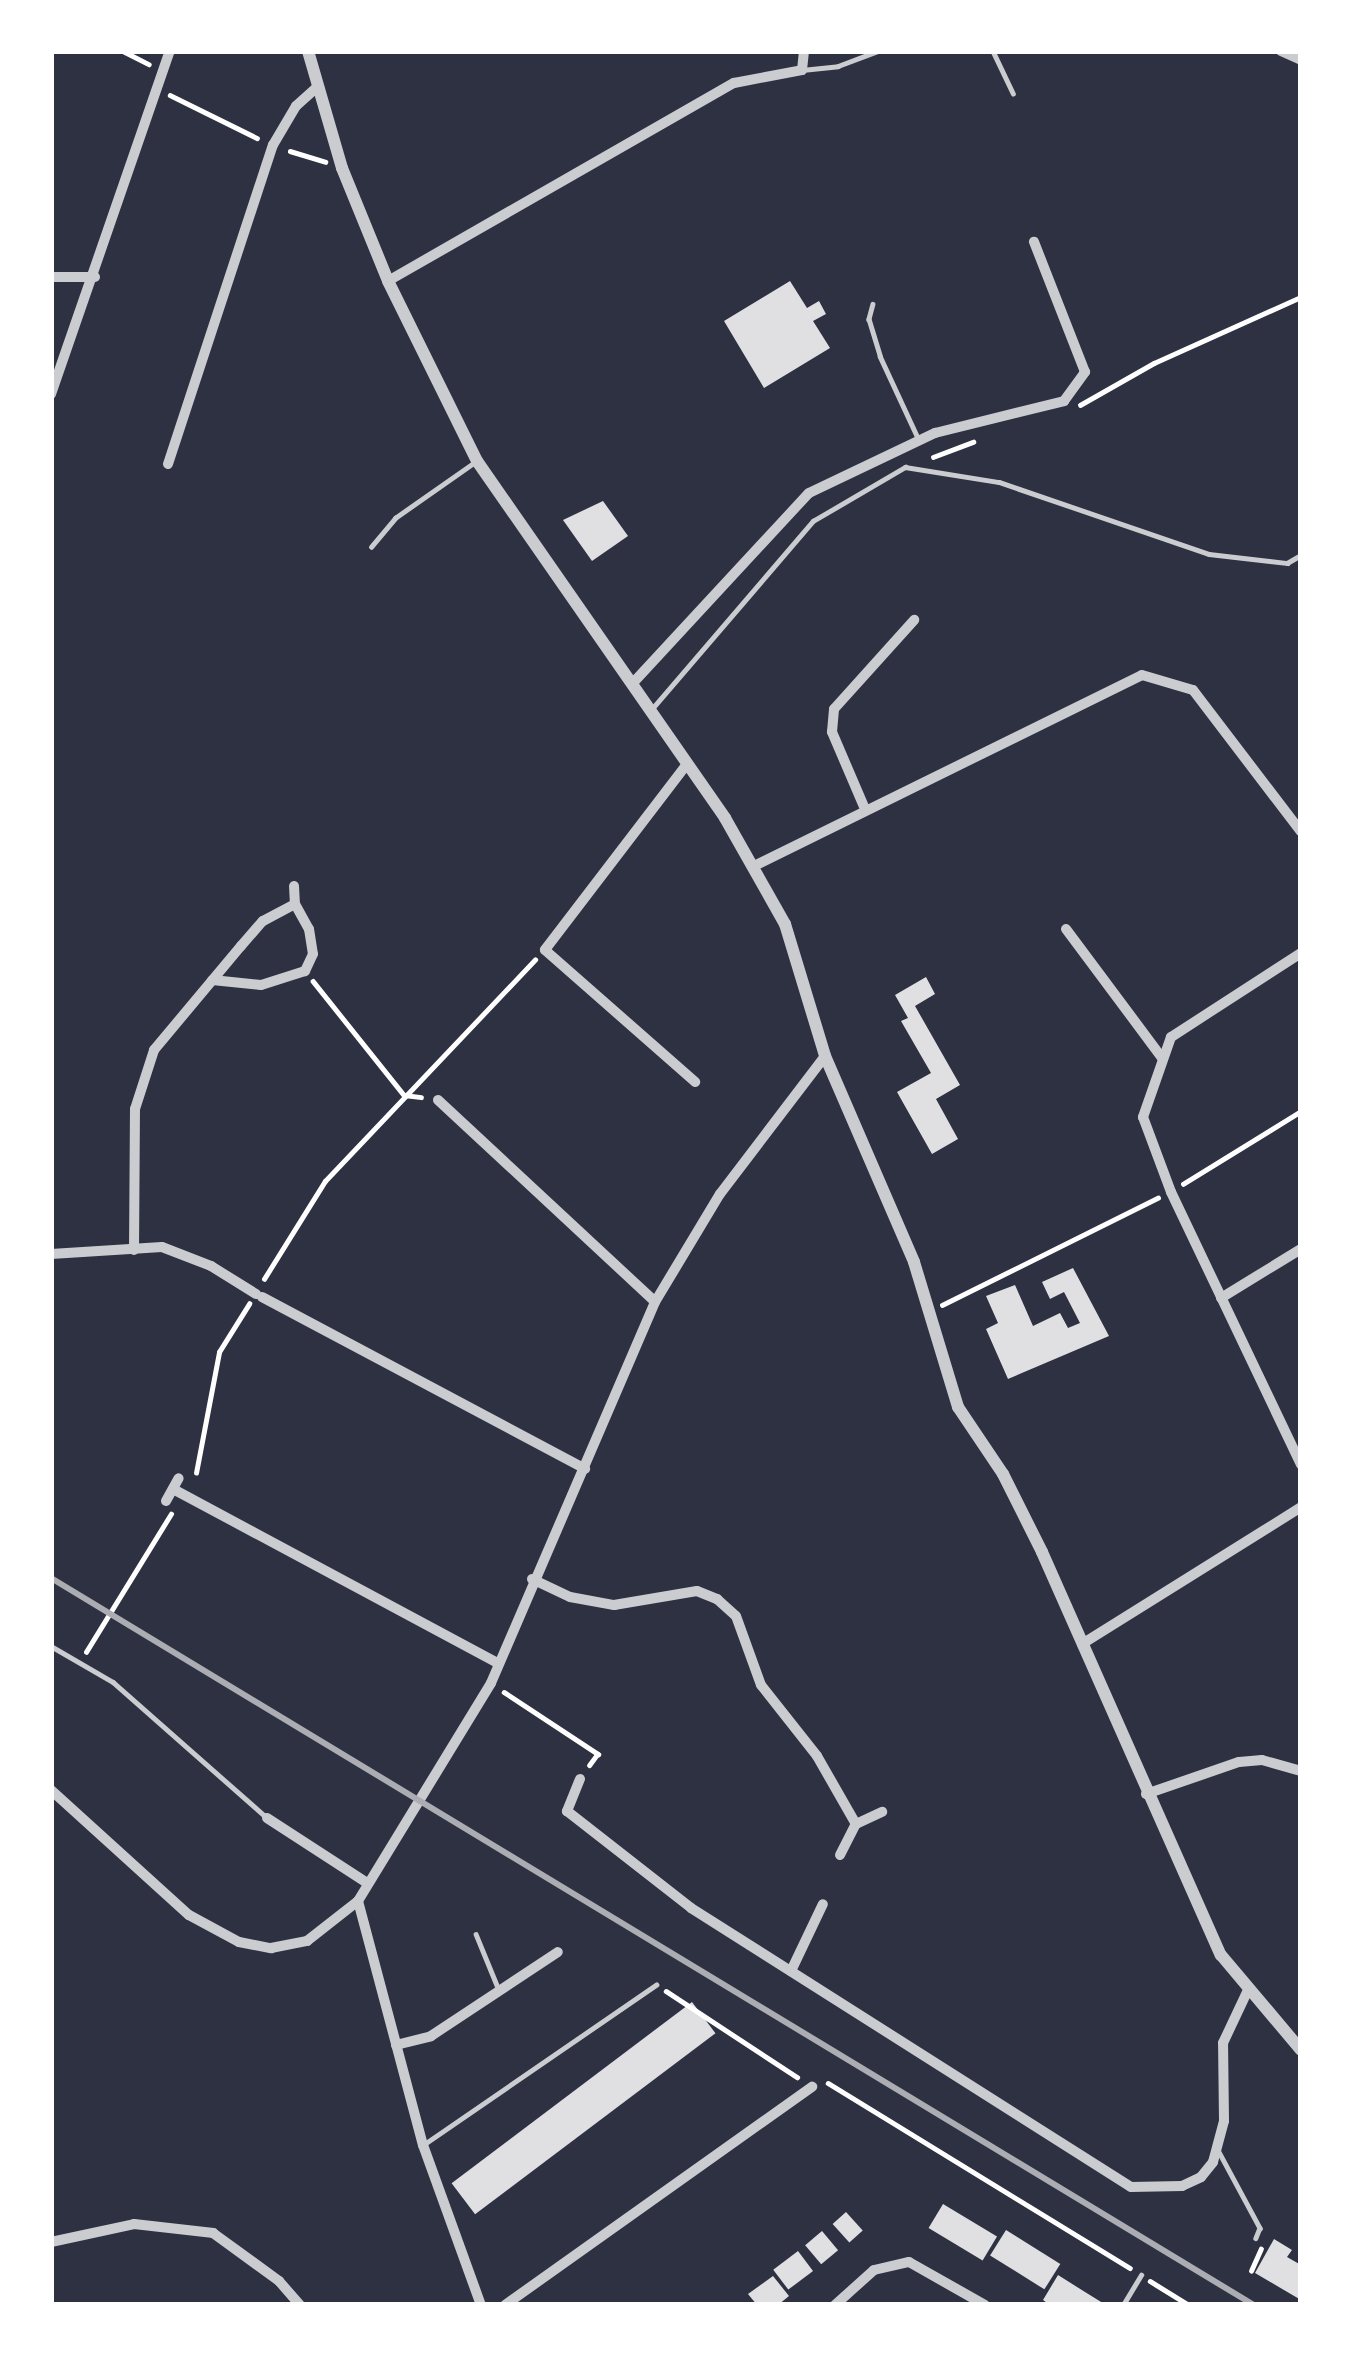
<!DOCTYPE html>
<style>
body{margin:0}
#map{position:relative;width:1352px;height:2356px;overflow:hidden;background:#2d3142;font-family:"Fira Sans Condensed",sans-serif}
div>[style]{position:absolute}
[style*='--x']{left:calc(var(--x)*1px);top:calc(var(--y)*1px);width:calc(var(--w)*1px);rotate:calc(var(--a)*1deg)}
.building>*{inset:0;background:#e0e0e3;transform-origin:0 0}
.path>*{height:4.5px;margin:-2.25px;padding:0 2.25px;transform-origin:2.25px;border-radius:2.25px;background:#fff}
.service>*{height:4.5px;margin:-2.25px;padding:0 2.25px;transform-origin:2.25px;border-radius:2.25px;background:#caccd0}
.minor>*{height:10px;margin:-5px;padding:0 5px;transform-origin:5px;border-radius:5px;background:#caccd0}
.tertiary>*{height:12px;margin:-6px;padding:0 6px;transform-origin:6px;border-radius:6px;background:#caccd0}
.rail>*{height:6px;margin:-3px;padding:0 3px;transform-origin:3px;border-radius:3px;background:#abadb3}
span{translate:-50% -50%;white-space:nowrap;text-align:center;line-height:1.15;-webkit-text-stroke:10px #fff;paint-order:stroke}
.frame{position:absolute;inset:0;border:54px solid #fff;pointer-events:none}
</style>
<div id="map">
<div class="building">
<i style="clip-path:polygon(790px 281px,807px 308px,819px 301px,826px 314px,813px 321px,830px 348px,764px 388px,724px 321px)"></i>
<i style="clip-path:polygon(603px 501px,628px 536px,592px 561px,563px 520px)"></i>
<i style="clip-path:polygon(926px 977px,935px 994px,915px 1006px,960px 1085px,936px 1099px,958px 1139px,932px 1154px,897px 1092px,931px 1073px,901px 1021px,908px 1018px,895px 995px)"></i>
<i style="clip-path:polygon(1073px 1268px,1109px 1336px,1008px 1379px,986px 1329px,998px 1323px,986px 1296px,1015px 1285px,1033px 1326px,1060px 1313px,1068px 1328px,1080px 1323px,1064px 1292px,1050px 1299px,1042px 1282px)"></i>
<i style="left:692px;top:2002px;width:39px;height:301px;rotate:53deg"></i>
<i style="left:943px;top:2204px;width:63px;height:28px;rotate:31deg"></i>
<i style="left:846px;top:2212px;width:25px;height:18px;rotate:48deg"></i>
<i style="left:1006px;top:2230px;width:64px;height:30px;rotate:32deg"></i>
<i style="left:822px;top:2231px;width:25px;height:22px;rotate:50deg"></i>
<i style="clip-path:polygon(1274px 2239px,1292px 2250px,1287px 2257px,1301px 2265px,1301px 2300px,1255px 2273px)"></i>
<i style="left:798px;top:2251px;width:25px;height:31px;rotate:53deg"></i>
<i style="clip-path:polygon(1058px 2275px,1085px 2292px,1106px 2305px,1050px 2305px,1043px 2300px)"></i>
<i style="clip-path:polygon(773px 2276px,789px 2296px,778px 2305px,757px 2305px,748px 2294px)"></i>
</div>
<div class="path">
<i style="--x:123;--y:51;--w:29;--a:27"></i>
<i style="--x:170;--y:95;--w:97;--a:26.3"></i>
<i style="--x:290;--y:151;--w:37;--a:17"></i>
<i style="--x:1080;--y:405;--w:85;--a:-29.6"></i>
<i style="--x:1154;--y:363;--w:161;--a:-24.2"></i>
<i style="--x:933;--y:457;--w:43;--a:-20.6"></i>
<i style="--x:313;--y:981;--w:146;--a:51.4"></i>
<i style="--x:404;--y:1095;--w:17;--a:7"></i>
<i style="--x:1183;--y:1184;--w:139;--a:-31.7"></i>
<i style="--x:264;--y:1279;--w:115;--a:-58.1"></i>
<i style="--x:325;--y:1181;--w:305;--a:-46.5"></i>
<i style="--x:942;--y:1305;--w:241;--a:-26.4"></i>
<i style="--x:196;--y:1473;--w:123;--a:-79.2"></i>
<i style="--x:219;--y:1352;--w:57;--a:-58"></i>
<i style="--x:86;--y:1652;--w:162;--a:-58.4"></i>
<i style="--x:504;--y:1692;--w:113;--a:33.4"></i>
<i style="--x:598;--y:1754;--w:14;--a:126"></i>
<i style="--x:666;--y:1991;--w:157;--a:33.3"></i>
<i style="--x:828;--y:2083;--w:354;--a:31.5"></i>
<i style="--x:1251;--y:2271;--w:24;--a:-66"></i>
<i style="--x:1150;--y:2281;--w:46;--a:31.6"></i>
</div>
<div class="service">
<i style="--x:993;--y:51;--w:47;--a:64.5"></i>
<i style="--x:802;--y:70;--w:36;--a:-6"></i>
<i style="--x:838;--y:66;--w:43;--a:-20.6"></i>
<i style="--x:873;--y:304;--w:16;--a:105"></i>
<i style="--x:869;--y:319;--w:39;--a:73"></i>
<i style="--x:880;--y:356;--w:90;--a:65.1"></i>
<i style="--x:371;--y:547;--w:38;--a:-50"></i>
<i style="--x:395;--y:518;--w:94;--a:-35"></i>
<i style="--x:651;--y:710;--w:249;--a:-49.4"></i>
<i style="--x:813;--y:521;--w:107;--a:-30.4"></i>
<i style="--x:905;--y:467;--w:95;--a:9.1"></i>
<i style="--x:999;--y:482;--w:222;--a:18.9"></i>
<i style="--x:1209;--y:554;--w:79;--a:6.6"></i>
<i style="--x:1287;--y:563;--w:16;--a:-30"></i>
<i style="--x:51;--y:1646;--w:72;--a:30.1"></i>
<i style="--x:113;--y:1682;--w:205;--a:41.4"></i>
<i style="--x:476;--y:1934;--w:61;--a:67.7"></i>
<i style="--x:423;--y:2145;--w:283;--a:-34.5"></i>
<i style="--x:1218;--y:2150;--w:89;--a:61.7"></i>
<i style="--x:1260;--y:2228;--w:11;--a:112"></i>
<i style="--x:1123;--y:2305;--w:35;--a:-59"></i>
</div>
<div class="minor">
<i style="--x:1281;--y:51;--w:22;--a:24"></i>
<i style="--x:51;--y:277;--w:44;--a:0"></i>
<i style="--x:388;--y:281;--w:399;--a:-29.8"></i>
<i style="--x:734;--y:83;--w:69;--a:-10.8"></i>
<i style="--x:802;--y:70;--w:19;--a:-84"></i>
<i style="--x:51;--y:394;--w:363;--a:-70.9"></i>
<i style="--x:168;--y:464;--w:336;--a:-71.8"></i>
<i style="--x:273;--y:145;--w:45;--a:-59.5"></i>
<i style="--x:296;--y:106;--w:30;--a:-42"></i>
<i style="--x:632;--y:684;--w:260;--a:-47.2"></i>
<i style="--x:809;--y:493;--w:140;--a:-25.5"></i>
<i style="--x:935;--y:433;--w:133;--a:-13.9"></i>
<i style="--x:1064;--y:401;--w:36;--a:-54"></i>
<i style="--x:1085;--y:372;--w:140;--a:-111.4"></i>
<i style="--x:687;--y:764;--w:234;--a:127.4"></i>
<i style="--x:545;--y:950;--w:200;--a:41.3"></i>
<i style="--x:865;--y:809;--w:84;--a:-113.2"></i>
<i style="--x:832;--y:732;--w:23;--a:-85"></i>
<i style="--x:834;--y:709;--w:120;--a:-48"></i>
<i style="--x:754;--y:866;--w:432;--a:-26.2"></i>
<i style="--x:1142;--y:675;--w:53;--a:16.4"></i>
<i style="--x:1193;--y:690;--w:178;--a:52.7"></i>
<i style="--x:294;--y:886;--w:18;--a:87"></i>
<i style="--x:1066;--y:929;--w:162;--a:53.3"></i>
<i style="--x:1301;--y:953;--w:155;--a:147.1"></i>
<i style="--x:1171;--y:1037;--w:85;--a:109.3"></i>
<i style="--x:1143;--y:1117;--w:80;--a:69.5"></i>
<i style="--x:1171;--y:1192;--w:302;--a:64.5"></i>
<i style="--x:438;--y:1100;--w:296;--a:42.9"></i>
<i style="--x:134;--y:1250;--w:141;--a:-89.6"></i>
<i style="--x:135;--y:1109;--w:62;--a:-72.1"></i>
<i style="--x:154;--y:1050;--w:136;--a:-50.1"></i>
<i style="--x:241;--y:946;--w:33;--a:-49"></i>
<i style="--x:263;--y:921;--w:36;--a:-28"></i>
<i style="--x:295;--y:904;--w:29;--a:61"></i>
<i style="--x:309;--y:929;--w:25;--a:81"></i>
<i style="--x:313;--y:954;--w:19;--a:115"></i>
<i style="--x:305;--y:971;--w:46;--a:162.3"></i>
<i style="--x:261;--y:985;--w:49;--a:-174.2"></i>
<i style="--x:51;--y:1254;--w:111;--a:-3.6"></i>
<i style="--x:162;--y:1247;--w:53;--a:21.2"></i>
<i style="--x:211;--y:1266;--w:53;--a:31.9"></i>
<i style="--x:262;--y:1297;--w:366;--a:28"></i>
<i style="--x:1221;--y:1298;--w:94;--a:-31.5"></i>
<i style="--x:173;--y:1489;--w:368;--a:28.2"></i>
<i style="--x:166;--y:1501;--w:26;--a:-61"></i>
<i style="--x:532;--y:1579;--w:42;--a:25.3"></i>
<i style="--x:570;--y:1597;--w:45;--a:10.3"></i>
<i style="--x:614;--y:1605;--w:84;--a:-9.6"></i>
<i style="--x:697;--y:1591;--w:22;--a:22"></i>
<i style="--x:717;--y:1599;--w:25;--a:42"></i>
<i style="--x:736;--y:1616;--w:73;--a:70.1"></i>
<i style="--x:761;--y:1685;--w:90;--a:51.7"></i>
<i style="--x:817;--y:1756;--w:78;--a:60.2"></i>
<i style="--x:1082;--y:1644;--w:258;--a:-32"></i>
<i style="--x:580;--y:1779;--w:35;--a:112"></i>
<i style="--x:567;--y:1811;--w:157;--a:38"></i>
<i style="--x:691;--y:1908;--w:521;--a:32.38"></i>
<i style="--x:1131;--y:2187;--w:51;--a:-1.1"></i>
<i style="--x:1182;--y:2186;--w:21;--a:-25"></i>
<i style="--x:1201;--y:2177;--w:19;--a:-51"></i>
<i style="--x:1213;--y:2162;--w:42;--a:-75"></i>
<i style="--x:1224;--y:2121;--w:78;--a:-90.7"></i>
<i style="--x:1223;--y:2043;--w:56;--a:-64.8"></i>
<i style="--x:51;--y:1790;--w:186;--a:42.2"></i>
<i style="--x:189;--y:1915;--w:57;--a:28.4"></i>
<i style="--x:239;--y:1942;--w:33;--a:11"></i>
<i style="--x:271;--y:1948;--w:37;--a:-11"></i>
<i style="--x:307;--y:1941;--w:65;--a:-38.1"></i>
<i style="--x:358;--y:1901;--w:255;--a:-58.6"></i>
<i style="--x:491;--y:1683;--w:415;--a:-66.7"></i>
<i style="--x:655;--y:1302;--w:126;--a:-59"></i>
<i style="--x:720;--y:1194;--w:173;--a:-52.7"></i>
<i style="--x:1146;--y:1794;--w:98;--a:-19"></i>
<i style="--x:1239;--y:1762;--w:23;--a:-5"></i>
<i style="--x:1262;--y:1760;--w:41;--a:15.8"></i>
<i style="--x:267;--y:1818;--w:119;--a:33"></i>
<i style="--x:840;--y:1855;--w:35;--a:-63"></i>
<i style="--x:856;--y:1824;--w:29;--a:-25"></i>
<i style="--x:358;--y:1901;--w:253;--a:75.1"></i>
<i style="--x:423;--y:2145;--w:170;--a:70.1"></i>
<i style="--x:791;--y:1971;--w:74;--a:-64.5"></i>
<i style="--x:396;--y:2045;--w:36;--a:-14"></i>
<i style="--x:431;--y:2036;--w:152;--a:-33.5"></i>
<i style="--x:51;--y:2242;--w:85;--a:-12.2"></i>
<i style="--x:134;--y:2224;--w:80;--a:6.5"></i>
<i style="--x:213;--y:2233;--w:82;--a:36"></i>
<i style="--x:279;--y:2281;--w:32;--a:49"></i>
<i style="--x:505;--y:2305;--w:377;--a:-35.4"></i>
<i style="--x:835;--y:2305;--w:52;--a:-41.9"></i>
<i style="--x:874;--y:2270;--w:36;--a:-13"></i>
<i style="--x:909;--y:2262;--w:87;--a:29.5"></i>
</div>
<div class="tertiary">
<i style="--x:308;--y:51;--w:122;--a:73.8"></i>
<i style="--x:342;--y:168;--w:122;--a:67.8"></i>
<i style="--x:388;--y:281;--w:201;--a:63.7"></i>
<i style="--x:477;--y:461;--w:435;--a:55.2"></i>
<i style="--x:725;--y:818;--w:122;--a:60.5"></i>
<i style="--x:785;--y:924;--w:138;--a:73.1"></i>
<i style="--x:825;--y:1056;--w:224;--a:66.6"></i>
<i style="--x:914;--y:1262;--w:152;--a:73.1"></i>
<i style="--x:958;--y:1407;--w:81;--a:56.1"></i>
<i style="--x:1003;--y:1474;--w:87;--a:63.4"></i>
<i style="--x:1042;--y:1552;--w:441;--a:66.1"></i>
<i style="--x:1221;--y:1955;--w:124;--a:49.9"></i>
</div>
<div class="rail">
<i style="--x:51;--y:1578;--w:1406;--a:31.15"></i>
</div>
<div class="frame"></div>
</div>
